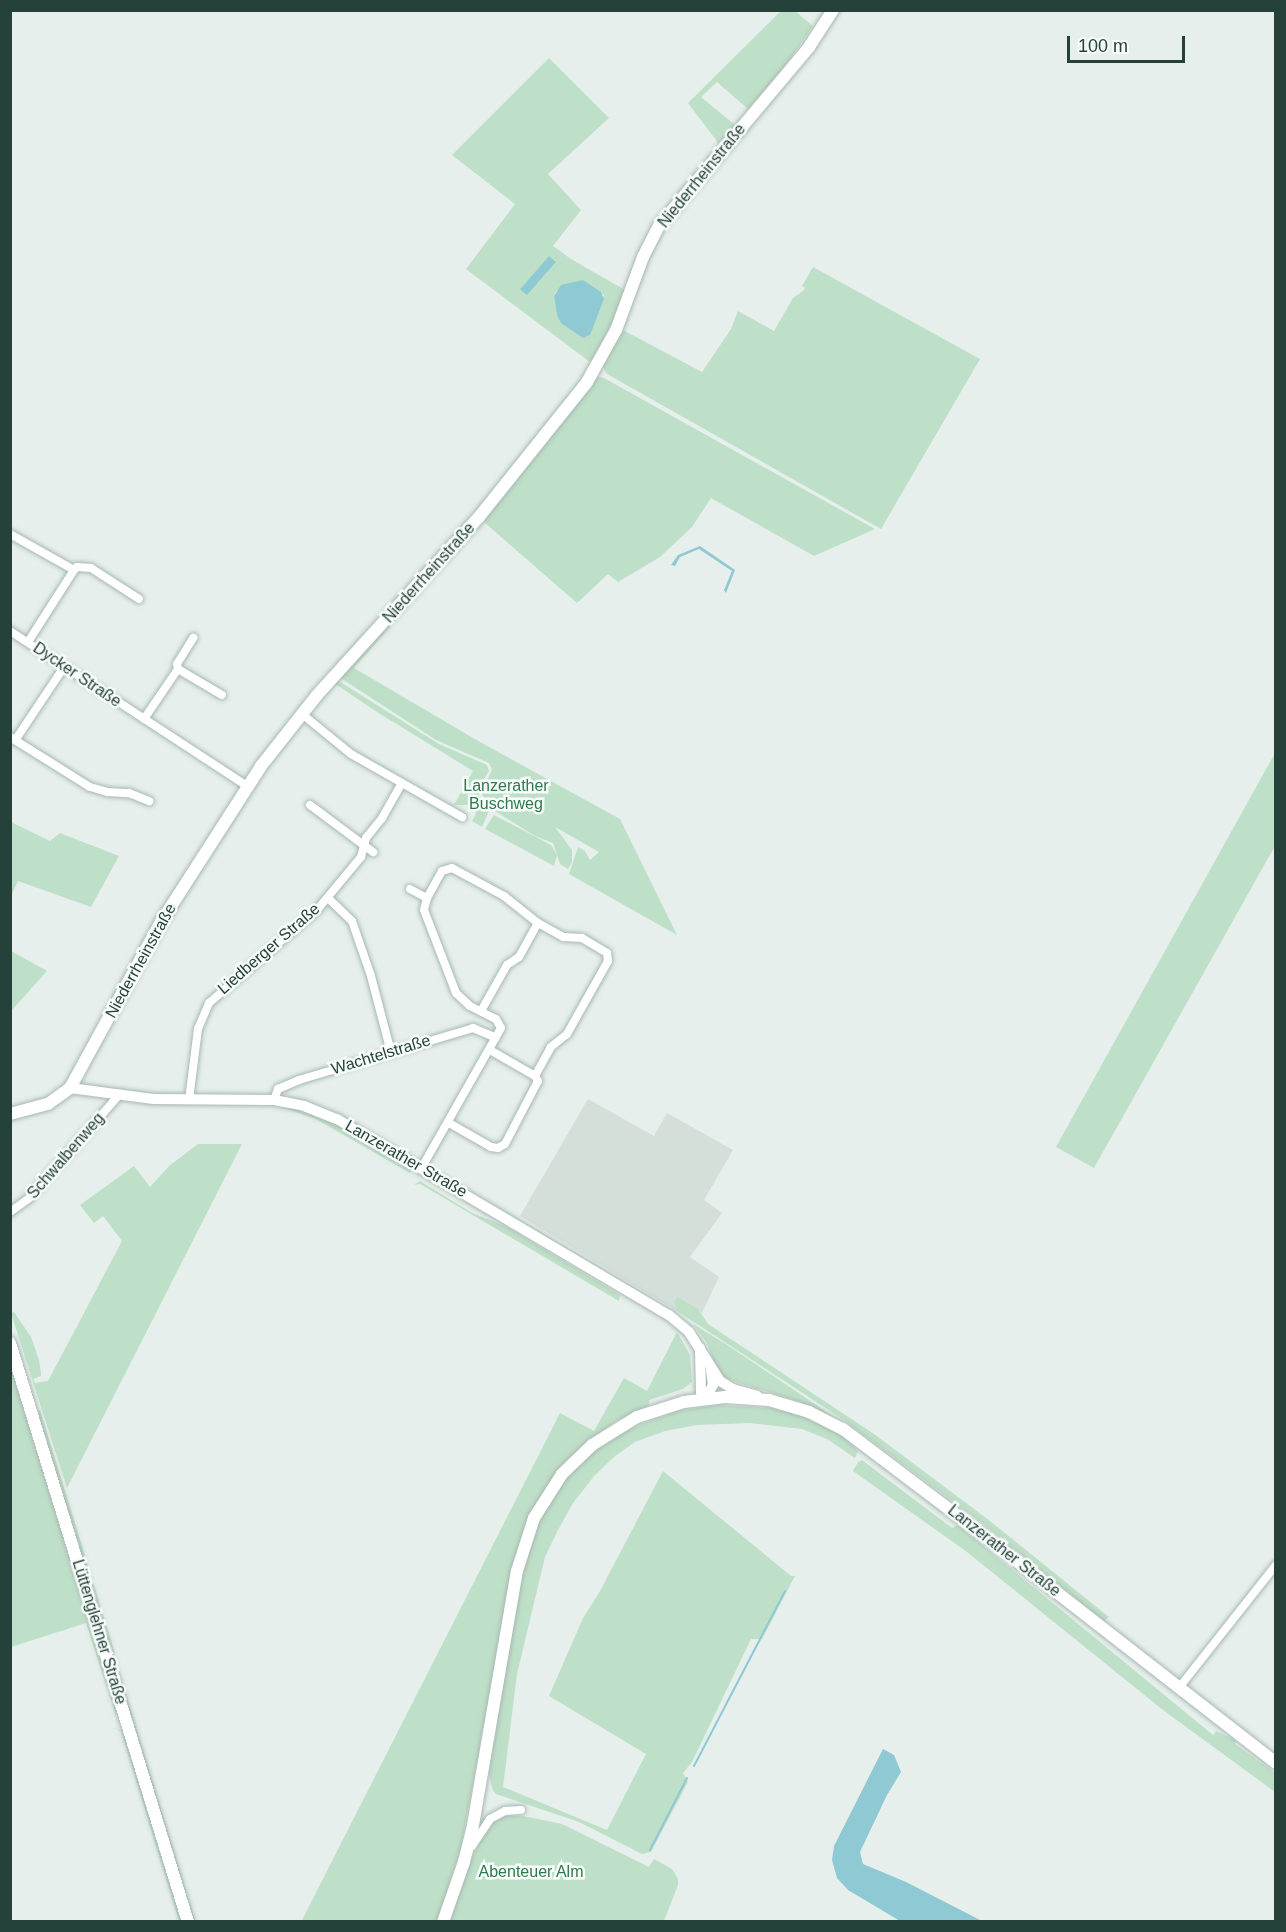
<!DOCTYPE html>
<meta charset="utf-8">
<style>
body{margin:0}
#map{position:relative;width:1286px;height:1932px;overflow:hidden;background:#e6efeb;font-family:Helvetica,sans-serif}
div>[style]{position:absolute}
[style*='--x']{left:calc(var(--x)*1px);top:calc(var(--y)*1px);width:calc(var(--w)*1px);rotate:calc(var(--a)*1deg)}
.built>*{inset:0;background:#d4dfda}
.green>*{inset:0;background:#bfe0c8;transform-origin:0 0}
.water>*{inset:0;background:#8ec9d4;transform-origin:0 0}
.stream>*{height:2px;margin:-1px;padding:0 1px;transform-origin:1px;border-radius:1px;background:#8ec9d4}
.roads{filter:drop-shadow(0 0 2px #a8b8b2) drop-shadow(0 0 2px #a8b8b2)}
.minor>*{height:8px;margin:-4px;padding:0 4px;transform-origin:4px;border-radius:4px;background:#fff}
.tertiary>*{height:10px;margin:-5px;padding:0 5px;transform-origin:5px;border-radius:5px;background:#fff}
.secondary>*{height:12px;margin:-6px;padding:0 6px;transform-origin:6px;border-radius:6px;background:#fff}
span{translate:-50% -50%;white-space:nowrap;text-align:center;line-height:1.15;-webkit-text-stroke:5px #f7fbf9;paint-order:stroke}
.street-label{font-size:16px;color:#24423a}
.park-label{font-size:16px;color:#2d7a4b}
.frame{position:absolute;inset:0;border:12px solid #24423a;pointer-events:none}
.scale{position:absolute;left:1067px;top:36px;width:118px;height:27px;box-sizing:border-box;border:3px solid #24423a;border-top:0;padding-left:8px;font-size:18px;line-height:21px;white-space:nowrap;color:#24423a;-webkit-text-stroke:4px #f7fbf9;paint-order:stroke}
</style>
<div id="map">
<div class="built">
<i style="clip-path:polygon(588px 1099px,654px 1136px,667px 1113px,733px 1150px,704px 1200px,722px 1213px,690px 1257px,719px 1277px,702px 1313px,682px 1299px,674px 1303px,677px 1311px,520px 1216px)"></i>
</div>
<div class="green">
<i style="clip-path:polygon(782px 10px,795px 11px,813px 26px,784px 68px,748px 109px,717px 82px,701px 97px,735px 125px,719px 144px,688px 103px)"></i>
<i style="clip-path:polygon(evenodd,549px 58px,609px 118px,548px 174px,581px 210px,553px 246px,571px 259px,625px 290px,610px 329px,590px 362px,466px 269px,515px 204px,452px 155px,549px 58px,583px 280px,604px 295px,587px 337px,557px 315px,554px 296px,556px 291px,583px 280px)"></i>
<i style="clip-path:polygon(813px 267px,980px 359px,881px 529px,607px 374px,603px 367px,621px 329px,702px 372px,731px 329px,738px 311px,774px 331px,793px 298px,803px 291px,805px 288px,802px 286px)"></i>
<i style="clip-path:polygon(598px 377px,604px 378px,875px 529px,814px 556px,711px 498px,692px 527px,660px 557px,618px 582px,608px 574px,577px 603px,484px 522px,485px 517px)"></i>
<i style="clip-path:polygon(479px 526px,354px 668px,480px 742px,620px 819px,677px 935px,569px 874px,578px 847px,585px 851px,590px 860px,599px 852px,555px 827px,572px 850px,572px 862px,568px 869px,560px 864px,553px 843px,535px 836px,490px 808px,482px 794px,492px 769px,489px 763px,436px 740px,339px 677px)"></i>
<i style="clip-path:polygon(337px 680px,439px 744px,487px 765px,489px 771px,479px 787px,479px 796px,489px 811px,482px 827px,472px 821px,476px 813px,470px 805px,454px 805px,473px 771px,377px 712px,334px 683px)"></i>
<i style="clip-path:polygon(1275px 753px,1275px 846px,1094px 1168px,1056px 1147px)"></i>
<i style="clip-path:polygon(494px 815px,551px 845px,557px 855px,554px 866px,485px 829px)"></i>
<i style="clip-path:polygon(11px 822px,50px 841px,60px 833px,119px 856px,91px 907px,18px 881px,11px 896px)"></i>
<i style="clip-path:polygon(11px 951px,47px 971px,11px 1011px)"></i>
<i style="clip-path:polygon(281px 1107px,303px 1108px,366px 1139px,412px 1170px,410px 1173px,316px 1119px)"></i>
<i style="clip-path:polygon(198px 1144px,242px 1144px,67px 1488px,11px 1313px,14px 1312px,31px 1337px,39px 1360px,41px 1373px,41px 1376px,33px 1379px,35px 1383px,48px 1381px,122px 1241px,103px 1216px,94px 1223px,80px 1205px,134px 1166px,150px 1187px,169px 1166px)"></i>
<i style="clip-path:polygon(420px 1181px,472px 1213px,505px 1226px,620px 1295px,619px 1301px,420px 1184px,414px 1185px)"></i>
<i style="clip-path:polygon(677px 1296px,698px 1309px,708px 1324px,874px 1434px,990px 1521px,1109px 1617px,1104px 1621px,986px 1526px,844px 1420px,677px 1311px,674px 1303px)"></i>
<i style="clip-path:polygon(693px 1324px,726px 1344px,837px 1419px,798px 1401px,724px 1378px,716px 1367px,707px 1343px)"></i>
<i style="clip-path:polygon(677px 1332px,690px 1355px,692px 1382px,683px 1389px,649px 1400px,649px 1405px,614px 1422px,581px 1447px,555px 1474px,525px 1527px,511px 1579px,461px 1847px,438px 1921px,301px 1922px,560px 1413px,594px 1431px,624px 1378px,647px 1391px)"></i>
<i style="clip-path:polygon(10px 1358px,119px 1710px,116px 1715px,86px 1623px,11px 1647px)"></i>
<i style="clip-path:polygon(717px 1405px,786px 1409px,824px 1426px,843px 1437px,858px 1451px,855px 1458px,827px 1439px,802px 1429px,750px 1423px,697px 1425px,665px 1431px,635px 1442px,615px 1456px,595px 1475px,573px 1503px,557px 1532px,545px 1557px,517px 1674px,503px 1787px,607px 1830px,646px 1754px,549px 1696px,583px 1618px,599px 1593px,663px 1471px,791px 1576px,795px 1576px,762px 1639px,751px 1639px,692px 1762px,683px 1773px,688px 1782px,651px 1852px,642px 1854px,579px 1822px,496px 1794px,493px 1791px,489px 1775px,504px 1678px,527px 1551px,543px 1512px,564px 1480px,589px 1454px,630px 1429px,677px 1411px)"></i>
<i style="clip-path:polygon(40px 1410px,115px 1653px,109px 1651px,37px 1413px)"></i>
<i style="clip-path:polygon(862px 1460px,952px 1528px,958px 1525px,1213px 1735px,1216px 1731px,1235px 1740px,1235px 1744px,1275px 1773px,1275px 1792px,1163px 1710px,967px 1552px,853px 1471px,858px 1462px)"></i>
<i style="left:118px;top:1668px;width:265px;height:6px;rotate:73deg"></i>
<i style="clip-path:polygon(111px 1727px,123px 1731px,184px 1921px,179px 1921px,121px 1731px)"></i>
<i style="clip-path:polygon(503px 1816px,523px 1816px,562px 1824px,649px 1867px,654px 1859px,672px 1869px,678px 1879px,678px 1885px,664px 1921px,449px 1922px,469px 1864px,485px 1831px,491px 1823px)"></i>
</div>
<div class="water">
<i style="left:549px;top:256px;width:9px;height:44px;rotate:41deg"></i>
<i style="clip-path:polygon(583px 280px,601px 292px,604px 299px,590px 335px,583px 338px,561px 323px,557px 315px,554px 296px,561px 285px)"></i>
<i style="clip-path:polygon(700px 546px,735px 570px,726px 593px,724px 590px,732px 571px,699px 549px,680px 557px,675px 566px,671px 565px,678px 555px)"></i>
<i style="clip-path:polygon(883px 1749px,894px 1755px,901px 1772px,887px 1795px,860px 1852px,863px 1864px,906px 1882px,982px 1921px,900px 1921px,848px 1890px,837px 1878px,832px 1860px,834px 1846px)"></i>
</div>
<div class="stream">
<i style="--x:694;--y:1766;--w:197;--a:-62.5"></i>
<i style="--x:650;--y:1850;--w:81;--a:-62.8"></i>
</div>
<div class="roads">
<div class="minor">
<i style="--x:10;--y:534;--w:73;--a:29.4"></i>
<i style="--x:74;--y:570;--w:4;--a:-45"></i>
<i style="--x:77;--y:567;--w:14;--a:4"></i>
<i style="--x:91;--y:568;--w:57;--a:32.9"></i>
<i style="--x:10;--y:631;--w:283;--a:33.2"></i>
<i style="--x:28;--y:642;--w:85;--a:-57.4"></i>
<i style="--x:178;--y:669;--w:51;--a:30.6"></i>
<i style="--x:302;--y:714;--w:63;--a:39.2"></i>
<i style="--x:351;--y:754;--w:128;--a:29.6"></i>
<i style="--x:144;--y:719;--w:60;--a:-55.8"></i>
<i style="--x:178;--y:669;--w:5;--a:-101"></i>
<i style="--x:177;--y:664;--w:31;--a:-58"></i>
<i style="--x:10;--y:737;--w:94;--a:32"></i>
<i style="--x:90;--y:787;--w:18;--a:16"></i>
<i style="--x:107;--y:792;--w:22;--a:3"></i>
<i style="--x:129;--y:793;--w:22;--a:22"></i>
<i style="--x:16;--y:739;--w:87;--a:-56.3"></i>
<i style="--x:310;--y:805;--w:79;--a:36.7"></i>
<i style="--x:410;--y:889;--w:19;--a:28"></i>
<i style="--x:427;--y:898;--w:12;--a:104"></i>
<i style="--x:424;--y:910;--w:89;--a:68.9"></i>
<i style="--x:456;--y:993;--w:19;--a:43"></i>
<i style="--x:470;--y:1006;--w:29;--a:27"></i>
<i style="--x:496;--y:1019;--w:10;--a:61"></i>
<i style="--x:501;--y:1028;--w:160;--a:119.6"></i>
<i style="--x:328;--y:898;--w:33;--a:44"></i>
<i style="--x:352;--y:921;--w:58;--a:70.9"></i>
<i style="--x:371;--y:976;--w:79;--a:75.3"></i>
<i style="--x:427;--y:898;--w:31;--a:-61"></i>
<i style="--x:442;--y:871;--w:10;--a:-17"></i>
<i style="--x:452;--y:868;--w:59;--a:28.3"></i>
<i style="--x:504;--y:896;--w:43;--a:38.5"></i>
<i style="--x:538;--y:923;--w:29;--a:29"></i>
<i style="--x:563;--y:937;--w:19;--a:3"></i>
<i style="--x:582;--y:938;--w:29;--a:31"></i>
<i style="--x:607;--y:953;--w:8;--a:83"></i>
<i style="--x:608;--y:961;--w:84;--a:119.3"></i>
<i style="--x:567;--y:1034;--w:21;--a:141"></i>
<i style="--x:551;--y:1047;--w:33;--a:119"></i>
<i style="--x:481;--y:1011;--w:53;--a:-60.5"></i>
<i style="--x:507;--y:965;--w:14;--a:-34"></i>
<i style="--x:519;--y:957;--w:39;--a:-61"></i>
<i style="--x:189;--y:1100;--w:72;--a:-82.8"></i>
<i style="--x:198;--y:1029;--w:28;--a:-67"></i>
<i style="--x:209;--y:1003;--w:143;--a:-40.7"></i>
<i style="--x:317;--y:910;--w:69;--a:-50.3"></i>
<i style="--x:361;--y:857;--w:20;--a:-75"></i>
<i style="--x:366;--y:838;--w:26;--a:-51"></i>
<i style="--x:382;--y:818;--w:40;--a:-60.3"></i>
<i style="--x:274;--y:1100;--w:12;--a:-70"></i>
<i style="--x:278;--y:1089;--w:23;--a:-23"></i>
<i style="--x:299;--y:1080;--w:182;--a:-16.6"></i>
<i style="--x:473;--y:1028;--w:25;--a:23"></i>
<i style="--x:449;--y:1123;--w:48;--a:29.7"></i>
<i style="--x:491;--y:1147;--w:7;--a:8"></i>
<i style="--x:498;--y:1148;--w:8;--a:-30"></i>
<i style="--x:505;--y:1144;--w:71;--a:-62.4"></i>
<i style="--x:538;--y:1081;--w:6;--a:-121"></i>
<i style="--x:535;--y:1076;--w:52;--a:-150"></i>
<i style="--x:10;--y:1212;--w:24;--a:-36"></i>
<i style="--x:29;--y:1198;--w:135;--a:-48.9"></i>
<i style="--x:1178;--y:1689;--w:158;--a:-51.7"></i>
<i style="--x:472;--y:1846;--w:32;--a:-56"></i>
<i style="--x:490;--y:1819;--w:17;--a:-28"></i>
<i style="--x:505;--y:1811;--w:16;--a:-4"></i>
</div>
<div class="tertiary">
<i style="--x:70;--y:1088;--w:84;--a:7.5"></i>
<i style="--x:153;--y:1099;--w:121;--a:0.5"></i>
<i style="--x:274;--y:1100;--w:31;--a:11"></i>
<i style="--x:304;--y:1106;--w:35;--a:22"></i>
<i style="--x:337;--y:1119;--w:386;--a:30.6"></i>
<i style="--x:669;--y:1315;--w:26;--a:40"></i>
<i style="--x:689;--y:1332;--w:58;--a:57.7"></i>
<i style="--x:720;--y:1381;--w:15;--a:32"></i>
<i style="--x:733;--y:1389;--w:25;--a:16"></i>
<i style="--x:700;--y:1348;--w:44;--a:88.7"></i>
<i style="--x:701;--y:1392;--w:8;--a:50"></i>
<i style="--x:706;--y:1398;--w:15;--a:-62"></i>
<i style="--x:713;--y:1385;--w:14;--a:-98"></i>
</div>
<div class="secondary">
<i style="--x:10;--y:1114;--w:39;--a:-15"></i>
<i style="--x:48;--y:1104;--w:27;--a:-36"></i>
<i style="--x:70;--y:1088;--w:189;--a:-61.3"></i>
<i style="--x:161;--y:922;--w:185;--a:-57.3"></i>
<i style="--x:261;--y:766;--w:90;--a:-51.7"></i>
<i style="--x:317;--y:695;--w:241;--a:-47.7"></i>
<i style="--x:479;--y:517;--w:173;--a:-51.3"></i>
<i style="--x:587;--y:382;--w:60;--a:-60.9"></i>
<i style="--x:616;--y:330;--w:78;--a:-69.7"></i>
<i style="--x:643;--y:257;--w:35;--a:-63"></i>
<i style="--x:659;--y:226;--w:234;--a:-50"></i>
<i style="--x:809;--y:47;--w:44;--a:-57"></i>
<i style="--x:10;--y:1343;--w:606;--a:72.91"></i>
<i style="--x:443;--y:1922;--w:64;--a:-70.7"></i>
<i style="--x:464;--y:1862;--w:32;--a:-76"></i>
<i style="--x:472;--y:1831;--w:264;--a:-80.2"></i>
<i style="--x:517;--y:1571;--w:56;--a:-72.2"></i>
<i style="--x:534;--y:1518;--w:52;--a:-57.5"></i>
<i style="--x:562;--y:1474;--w:42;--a:-44"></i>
<i style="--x:592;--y:1445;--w:53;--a:-31.9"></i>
<i style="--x:637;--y:1417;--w:49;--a:-17.7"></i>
<i style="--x:684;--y:1402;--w:41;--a:-7"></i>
<i style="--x:725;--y:1397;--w:44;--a:3.9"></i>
<i style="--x:769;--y:1400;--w:42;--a:16.7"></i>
<i style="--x:809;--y:1412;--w:38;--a:27"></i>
<i style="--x:843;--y:1429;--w:176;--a:37.1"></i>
<i style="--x:983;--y:1535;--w:371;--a:37.9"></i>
</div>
</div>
<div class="street-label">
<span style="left:702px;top:176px;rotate:-51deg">Niederrheinstraße</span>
<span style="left:429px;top:573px;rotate:-48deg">Niederrheinstraße</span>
<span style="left:77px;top:675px;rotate:34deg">Dycker Straße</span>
<span style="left:269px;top:949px;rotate:-41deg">Liedberger Straße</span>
<span style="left:141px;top:961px;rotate:-61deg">Niederrheinstraße</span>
<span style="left:381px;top:1055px;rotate:-17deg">Wachtelstraße</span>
<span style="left:66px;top:1156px;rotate:-49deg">Schwalbenweg</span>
<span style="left:406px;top:1159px;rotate:30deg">Lanzerather Straße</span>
<span style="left:1004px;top:1551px;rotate:38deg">Lanzerather Straße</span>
<span style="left:99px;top:1632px;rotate:73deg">Lüttenglehner Straße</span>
</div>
<div class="park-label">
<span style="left:506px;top:795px">Lanzerather<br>Buschweg</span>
<span style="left:531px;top:1872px">Abenteuer Alm</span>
</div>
<div class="frame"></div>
<div class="scale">100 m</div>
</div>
